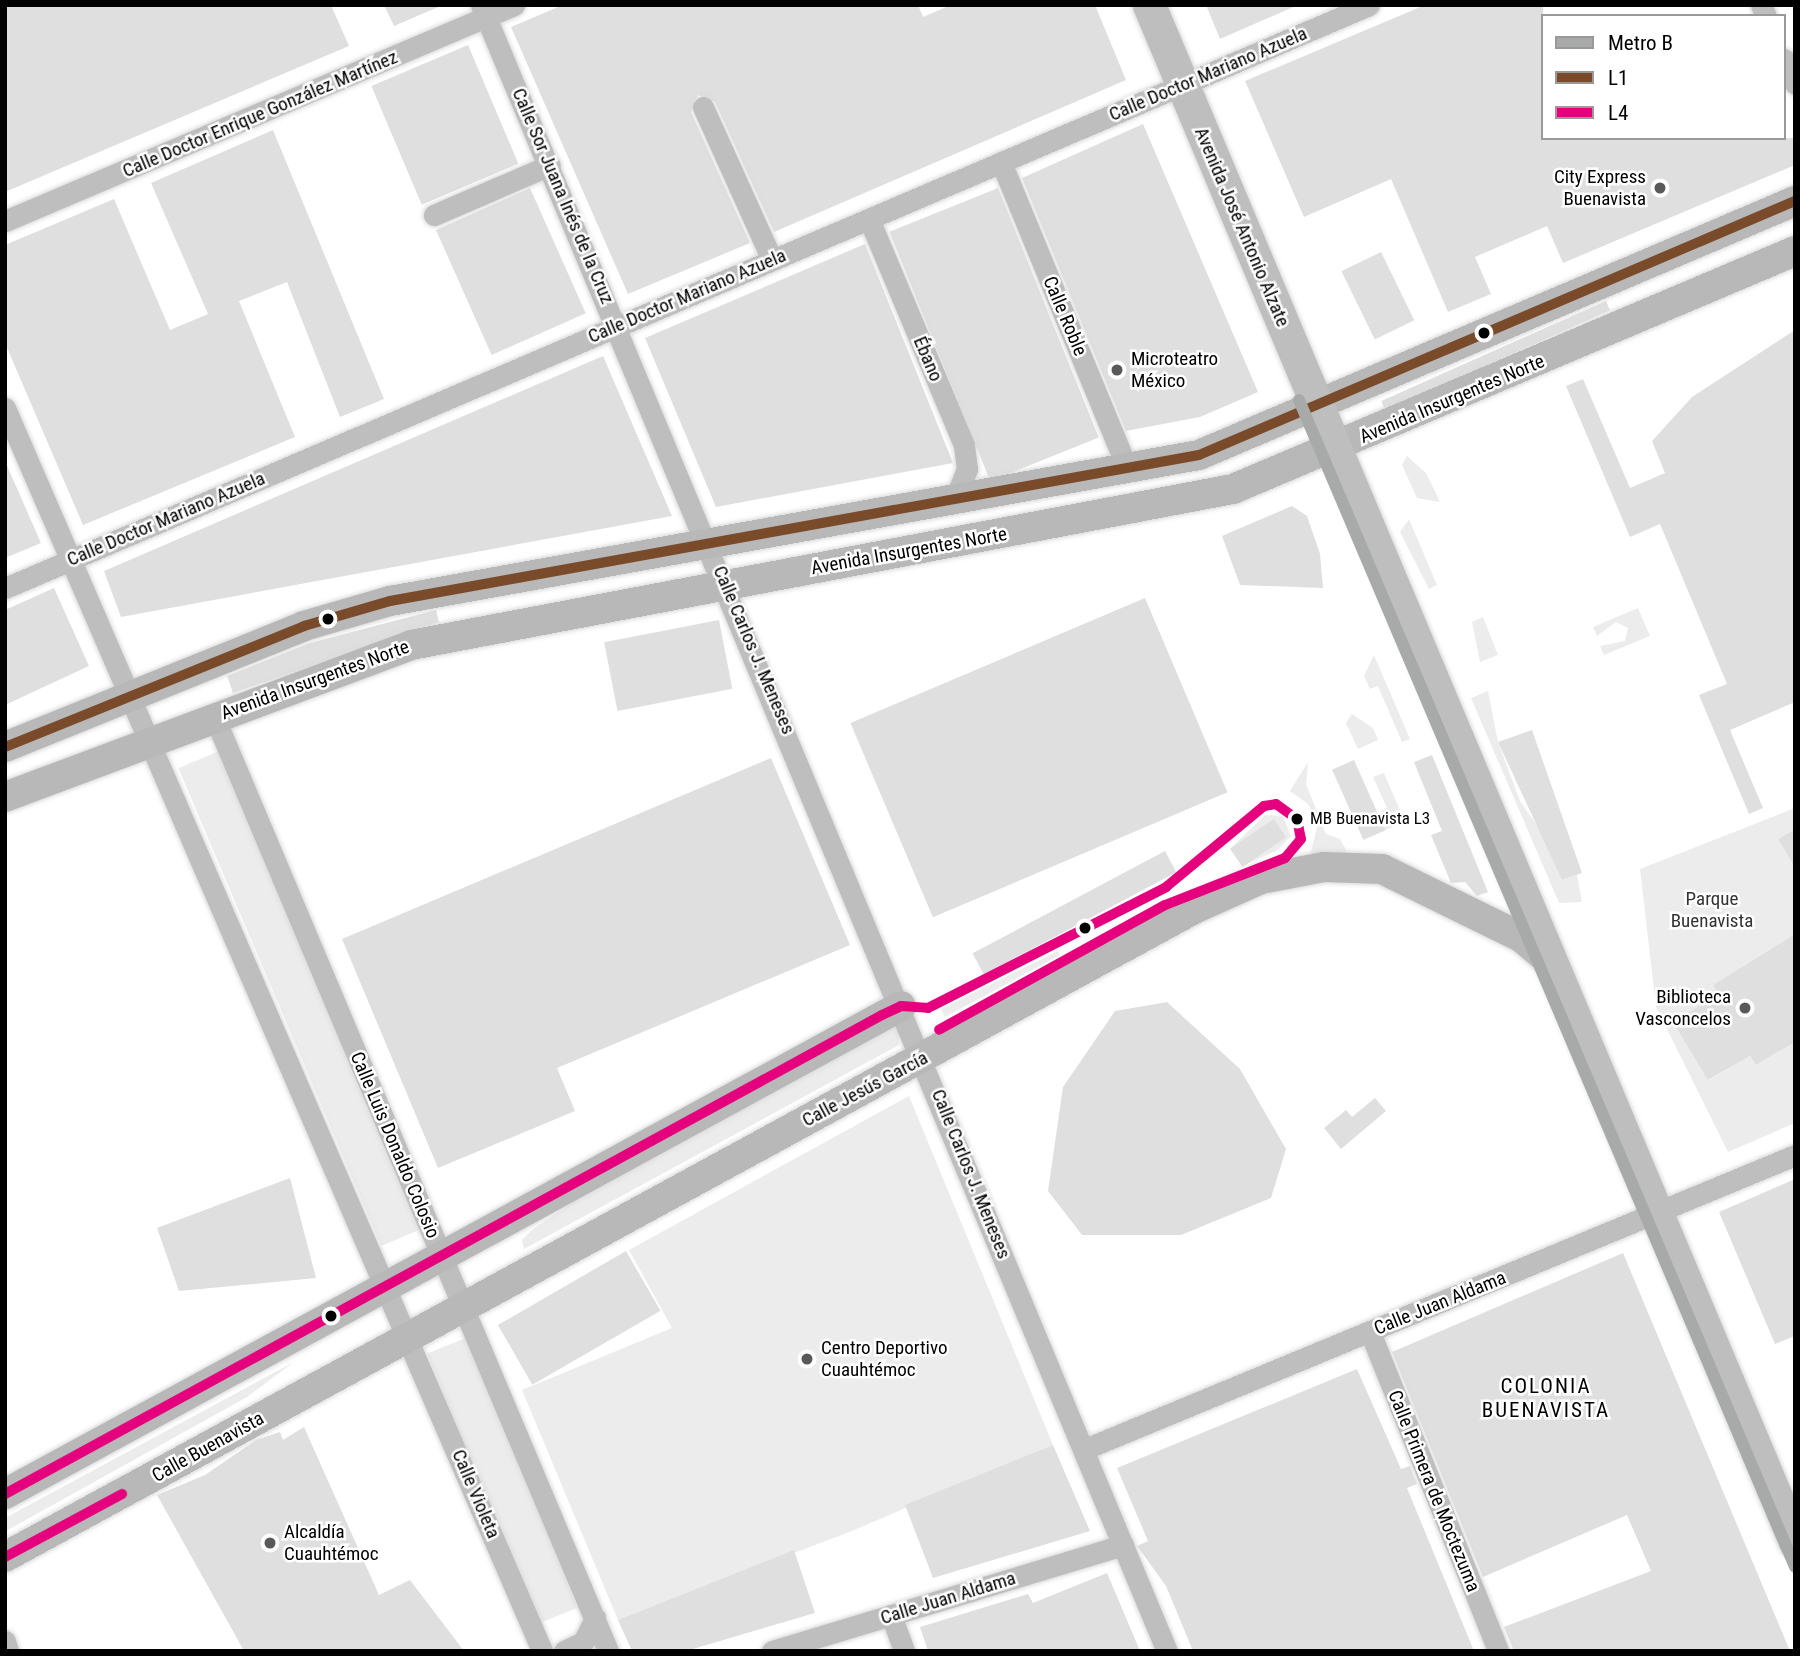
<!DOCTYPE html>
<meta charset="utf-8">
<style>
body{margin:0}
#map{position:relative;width:1800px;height:1656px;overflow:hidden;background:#fff;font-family:"Roboto Condensed",sans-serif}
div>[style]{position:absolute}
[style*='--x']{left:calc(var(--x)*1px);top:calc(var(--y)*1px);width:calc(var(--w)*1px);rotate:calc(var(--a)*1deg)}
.green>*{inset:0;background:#ececec;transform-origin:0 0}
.building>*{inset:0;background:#dfdfdf;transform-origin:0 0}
.roads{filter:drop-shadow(0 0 2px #dbdbdb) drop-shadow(0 0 2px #dbdbdb)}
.street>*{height:21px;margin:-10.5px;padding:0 10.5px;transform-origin:10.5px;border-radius:10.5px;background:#bebebe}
.secondary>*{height:30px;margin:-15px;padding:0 15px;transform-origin:15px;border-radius:15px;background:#b8b8b8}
.primary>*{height:33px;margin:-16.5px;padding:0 16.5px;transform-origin:16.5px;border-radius:16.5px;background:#bebebe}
.bus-1>*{height:10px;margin:-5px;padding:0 5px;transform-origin:5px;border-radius:5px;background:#7a4b2a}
.bus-2>*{height:10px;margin:-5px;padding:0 5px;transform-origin:5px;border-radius:5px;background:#e5007d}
.metro-1>*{height:12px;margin:-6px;padding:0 6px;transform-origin:6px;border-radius:6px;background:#a8aaaa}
.dots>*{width:19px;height:19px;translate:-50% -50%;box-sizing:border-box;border:4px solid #fff;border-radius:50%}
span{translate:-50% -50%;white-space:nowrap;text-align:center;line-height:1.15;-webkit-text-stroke:5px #fff;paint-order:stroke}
.bus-label{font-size:17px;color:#000}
.left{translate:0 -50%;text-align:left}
.street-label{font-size:19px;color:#000}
.poi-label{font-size:19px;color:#000}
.right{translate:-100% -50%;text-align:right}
.park-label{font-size:19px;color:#333}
.neighbourhood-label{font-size:21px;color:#000;letter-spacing:2px}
.frame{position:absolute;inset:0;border:7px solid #000;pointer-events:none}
.legend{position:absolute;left:1541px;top:14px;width:245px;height:126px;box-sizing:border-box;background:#fff;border:2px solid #999;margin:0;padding:9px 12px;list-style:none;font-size:21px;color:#000}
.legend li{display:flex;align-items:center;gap:14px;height:35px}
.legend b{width:35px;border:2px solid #999}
</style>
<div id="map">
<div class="green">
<i style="clip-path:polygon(1407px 456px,1426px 473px,1440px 502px,1417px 498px,1402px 465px)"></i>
<i style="clip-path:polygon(1409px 519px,1437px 585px,1429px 589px,1400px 532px)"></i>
<i style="clip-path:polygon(1638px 608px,1650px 636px,1604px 655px,1600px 646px,1625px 641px,1628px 628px,1616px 622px,1597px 636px,1593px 627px)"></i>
<i style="clip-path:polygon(1483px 617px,1498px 655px,1480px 662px,1472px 622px)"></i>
<i style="clip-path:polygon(1374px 655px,1410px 739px,1402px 742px,1378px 686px,1370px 689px,1364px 676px)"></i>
<i style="clip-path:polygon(1488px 691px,1498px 742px,1520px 801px,1549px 842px,1562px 880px,1577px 875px,1582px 902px,1559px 903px,1471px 698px)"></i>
<i style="clip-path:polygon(1352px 714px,1373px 728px,1378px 740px,1358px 749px,1346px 723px)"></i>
<i style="left:219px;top:751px;width:519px;height:44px;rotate:67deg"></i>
<i style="clip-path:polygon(1308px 762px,1306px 784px,1326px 834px,1340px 839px,1350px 857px,1310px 855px,1318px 824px,1308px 804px,1290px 791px)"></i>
<i style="clip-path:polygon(1384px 773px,1405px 822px,1385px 830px,1377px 813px,1387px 808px,1373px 777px)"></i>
<i style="clip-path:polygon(1795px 808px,1795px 829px,1778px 839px,1795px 868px,1795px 934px,1713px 985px,1718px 994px,1673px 1022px,1709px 1080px,1750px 1056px,1756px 1065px,1795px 1042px,1795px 1123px,1728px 1152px,1656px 1007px,1640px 869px)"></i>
<i style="clip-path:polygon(1265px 815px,1283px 816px,1291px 836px,1276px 851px,1242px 866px,1286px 837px,1274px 820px,1230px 849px)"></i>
<i style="clip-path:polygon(1058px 951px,1060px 955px,945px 1017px,941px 1009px)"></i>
<i style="clip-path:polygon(897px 1022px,899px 1045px,524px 1249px,522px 1240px,533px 1229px,610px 1177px)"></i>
<i style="clip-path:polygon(909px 1096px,1053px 1445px,852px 1531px,618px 1620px,522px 1390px,672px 1328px,629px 1250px)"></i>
<i style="left:468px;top:1337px;width:292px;height:44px;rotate:68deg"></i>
<i style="clip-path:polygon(294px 1362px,247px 1397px,6px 1531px,5px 1518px)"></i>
</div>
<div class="building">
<i style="clip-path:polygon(5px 5px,331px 5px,349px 46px,5px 192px)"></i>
<i style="clip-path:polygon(384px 5px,443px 5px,394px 26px)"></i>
<i style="clip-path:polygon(563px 5px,918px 5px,923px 17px,951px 5px,1095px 5px,1126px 80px,774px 232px,715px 102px,698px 95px,691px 112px,750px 243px,628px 294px,511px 27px)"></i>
<i style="clip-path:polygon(1206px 5px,1298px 5px,1220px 39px)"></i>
<i style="clip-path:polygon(1425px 5px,1543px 5px,1543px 138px,1795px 138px,1795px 165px,1563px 263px,1547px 226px,1475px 257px,1491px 294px,1448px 312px,1391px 179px,1304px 217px,1245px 81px)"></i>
<i style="left:468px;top:45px;width:129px;height:105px;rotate:67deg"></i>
<i style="clip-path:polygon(1143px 124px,1258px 392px,1200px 417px,1126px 431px,1022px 178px)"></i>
<i style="clip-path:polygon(273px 130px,384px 399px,340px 417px,287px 282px,239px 301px,295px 437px,83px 525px,5px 343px,5px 245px,114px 199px,170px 330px,208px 314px,151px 183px)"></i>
<i style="left:530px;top:188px;width:137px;height:103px;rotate:66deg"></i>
<i style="left:998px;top:188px;width:269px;height:117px;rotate:68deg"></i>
<i style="clip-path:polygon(865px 244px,953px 463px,716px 507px,645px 338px)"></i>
<i style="left:1381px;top:252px;width:76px;height:44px;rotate:64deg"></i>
<i style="left:1606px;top:301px;width:10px;height:246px;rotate:66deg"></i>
<i style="clip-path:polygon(1795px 330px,1795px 702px,1730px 730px,1763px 808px,1749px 814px,1699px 695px,1727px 684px,1660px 524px,1630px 537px,1566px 386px,1583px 379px,1630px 488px,1665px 473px,1652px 441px,1692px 397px)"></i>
<i style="clip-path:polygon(603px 356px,672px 516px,121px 617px,104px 571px)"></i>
<i style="clip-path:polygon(5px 461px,41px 543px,5px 558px)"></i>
<i style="clip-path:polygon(1292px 506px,1307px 516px,1320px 554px,1323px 588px,1240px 585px,1222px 536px)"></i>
<i style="clip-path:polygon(54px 588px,89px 666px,5px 705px,5px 610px)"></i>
<i style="left:1145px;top:598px;width:211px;height:320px;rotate:67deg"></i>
<i style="clip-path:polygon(436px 610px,439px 622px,233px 693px,227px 676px,310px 643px)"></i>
<i style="left:719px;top:620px;width:70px;height:117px;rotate:79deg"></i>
<i style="clip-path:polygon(1532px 730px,1582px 873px,1562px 880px,1498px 742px)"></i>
<i style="clip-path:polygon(1432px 755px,1488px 892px,1477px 896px,1465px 882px,1451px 883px,1431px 835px,1442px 831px,1414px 762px)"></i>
<i style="clip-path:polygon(771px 758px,850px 945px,557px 1068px,575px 1111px,438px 1168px,342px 939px)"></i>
<i style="left:1354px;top:760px;width:77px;height:24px;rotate:66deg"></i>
<i style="left:1274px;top:819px;width:22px;height:53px;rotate:56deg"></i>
<i style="clip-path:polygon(1795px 829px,1795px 868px,1778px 839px)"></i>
<i style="left:1165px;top:851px;width:24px;height:218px;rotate:62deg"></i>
<i style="clip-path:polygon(1795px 934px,1795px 1042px,1756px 1065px,1750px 1056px,1708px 1080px,1673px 1022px,1718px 994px,1713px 985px)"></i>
<i style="clip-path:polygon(1167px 1002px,1240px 1069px,1286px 1149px,1271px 1198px,1181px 1235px,1082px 1235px,1048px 1191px,1063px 1087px,1115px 1011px)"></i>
<i style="clip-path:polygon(1375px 1098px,1386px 1111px,1341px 1149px,1324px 1128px,1346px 1110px,1352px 1117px)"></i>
<i style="clip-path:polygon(290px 1178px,316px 1278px,179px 1291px,157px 1228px)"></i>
<i style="clip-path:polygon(1795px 1179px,1795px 1336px,1775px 1344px,1719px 1212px)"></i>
<i style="left:626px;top:1251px;width:69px;height:148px;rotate:60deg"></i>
<i style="clip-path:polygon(1623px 1253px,1688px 1408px,1790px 1651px,1514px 1651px,1504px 1627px,1651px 1571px,1627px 1515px,1483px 1577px,1470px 1545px,1392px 1352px)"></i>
<i style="clip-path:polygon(1357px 1369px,1401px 1469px,1410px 1466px,1417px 1484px,1407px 1488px,1474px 1651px,1193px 1651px,1166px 1586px,1137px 1546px,1148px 1541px,1117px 1468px)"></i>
<i style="clip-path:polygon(304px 1427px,379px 1595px,410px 1580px,464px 1651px,244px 1651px,157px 1495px,205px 1475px,256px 1440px,280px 1432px,283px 1440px)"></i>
<i style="clip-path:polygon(1053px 1445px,1090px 1531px,933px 1578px,905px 1505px)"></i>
<i style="clip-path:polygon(794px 1550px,815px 1613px,686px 1651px,632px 1651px,618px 1620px)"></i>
<i style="clip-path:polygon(1107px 1573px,1140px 1651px,928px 1651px,920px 1627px,1028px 1594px,1033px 1603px)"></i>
</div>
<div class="roads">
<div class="street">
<i style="--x:481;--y:5;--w:1783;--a:67.38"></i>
<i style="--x:1761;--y:5;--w:12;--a:66"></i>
<i style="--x:1784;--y:59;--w:27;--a:66"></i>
<i style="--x:703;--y:107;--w:168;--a:65.7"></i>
<i style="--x:1001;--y:162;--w:333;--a:67.6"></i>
<i style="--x:434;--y:215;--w:126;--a:-23.3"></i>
<i style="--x:869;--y:219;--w:245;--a:67.2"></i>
<i style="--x:964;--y:445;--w:24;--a:83"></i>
<i style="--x:967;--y:469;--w:35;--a:112"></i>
<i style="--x:5;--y:221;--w:553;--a:-22.99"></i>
<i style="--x:5;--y:408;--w:1354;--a:66.63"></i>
<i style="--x:5;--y:588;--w:1483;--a:-23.14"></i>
<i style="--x:214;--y:716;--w:1015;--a:67.15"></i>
<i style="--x:1370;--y:1332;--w:344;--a:68.1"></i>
<i style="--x:1085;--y:1449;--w:768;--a:-22.49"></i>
<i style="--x:891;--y:1615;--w:38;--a:70"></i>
<i style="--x:5;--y:1641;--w:10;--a:73"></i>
<i style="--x:564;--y:1651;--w:21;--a:-25"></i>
<i style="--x:583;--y:1642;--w:27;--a:-63"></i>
<i style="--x:772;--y:1651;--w:367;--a:-16.8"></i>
</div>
<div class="secondary">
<i style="--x:5;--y:747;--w:323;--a:-22"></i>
<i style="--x:304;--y:626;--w:90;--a:-16.2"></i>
<i style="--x:390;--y:601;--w:822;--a:-10.23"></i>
<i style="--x:1199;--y:455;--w:648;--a:-23.08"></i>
<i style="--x:5;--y:797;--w:434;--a:-20.5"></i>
<i style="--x:411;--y:645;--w:837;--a:-10.75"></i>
<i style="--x:1233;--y:489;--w:610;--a:-22.95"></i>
<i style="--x:5;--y:1494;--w:1020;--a:-28.57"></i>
<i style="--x:5;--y:1557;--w:1356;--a:-28.59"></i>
<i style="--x:1196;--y:908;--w:71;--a:-24"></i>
<i style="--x:1261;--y:879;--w:64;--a:-10.8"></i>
<i style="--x:1324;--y:867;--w:58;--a:2"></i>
<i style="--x:1382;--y:869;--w:155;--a:26.1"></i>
<i style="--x:1521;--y:937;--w:42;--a:40.2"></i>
</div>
<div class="primary">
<i style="--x:1149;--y:5;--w:1667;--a:67.2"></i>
</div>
</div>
<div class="bus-1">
<i style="--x:5;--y:747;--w:323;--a:-22"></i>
<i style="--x:304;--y:626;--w:90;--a:-16.2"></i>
<i style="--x:390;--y:601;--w:822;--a:-10.23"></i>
<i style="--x:1199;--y:455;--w:648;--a:-23.08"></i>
</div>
<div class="bus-2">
<i style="--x:5;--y:1494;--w:999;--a:-28.64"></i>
<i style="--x:882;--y:1015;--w:21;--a:-25"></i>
<i style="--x:901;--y:1006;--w:27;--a:4"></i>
<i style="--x:928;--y:1008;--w:267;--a:-26.9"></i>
<i style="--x:1166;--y:887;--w:127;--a:-39.6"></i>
<i style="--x:1264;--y:806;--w:12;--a:-9"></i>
<i style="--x:1276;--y:804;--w:26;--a:36"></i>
<i style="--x:1297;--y:819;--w:20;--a:79"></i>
<i style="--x:1301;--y:839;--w:25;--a:130"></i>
<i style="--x:1285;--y:858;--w:129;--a:158.6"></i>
<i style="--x:1165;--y:905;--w:258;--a:151.1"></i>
<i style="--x:5;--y:1557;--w:133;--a:-28.3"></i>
</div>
<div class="metro-1">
<i style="--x:1299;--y:400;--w:1268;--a:66.97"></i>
</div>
<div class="dots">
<i style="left:1660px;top:188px;background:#595959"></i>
<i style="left:1484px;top:333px;background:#000"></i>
<i style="left:1117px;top:370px;background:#595959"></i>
<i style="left:328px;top:619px;background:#000"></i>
<i style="left:1297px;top:819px;background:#000"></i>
<i style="left:1085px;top:928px;background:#000"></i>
<i style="left:1745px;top:1008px;background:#595959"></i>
<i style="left:331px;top:1316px;background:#000"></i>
<i style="left:807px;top:1359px;background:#595959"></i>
<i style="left:270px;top:1543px;background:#595959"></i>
</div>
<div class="bus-label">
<span class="left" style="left:1310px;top:819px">MB Buenavista L3</span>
</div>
<div class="street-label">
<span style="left:1208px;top:74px;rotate:-23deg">Calle Doctor Mariano Azuela</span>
<span style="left:260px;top:114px;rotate:-23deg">Calle Doctor Enrique González Martínez</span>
<span style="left:563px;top:196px;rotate:67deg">Calle Sor Juana Inés de la Cruz</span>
<span style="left:1242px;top:227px;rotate:67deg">Avenida José Antonio Alzate</span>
<span style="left:687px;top:296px;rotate:-23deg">Calle Doctor Mariano Azuela</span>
<span style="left:1065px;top:316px;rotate:67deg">Calle Roble</span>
<span style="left:928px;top:359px;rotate:67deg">Ébano</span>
<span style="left:1452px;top:399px;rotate:-23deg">Avenida Insurgentes Norte</span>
<span style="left:166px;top:519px;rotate:-23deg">Calle Doctor Mariano Azuela</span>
<span style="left:909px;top:551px;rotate:-10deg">Avenida Insurgentes Norte</span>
<span style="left:754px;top:650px;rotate:67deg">Calle Carlos J. Meneses</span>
<span style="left:315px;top:680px;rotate:-20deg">Avenida Insurgentes Norte</span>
<span style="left:865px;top:1089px;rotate:-28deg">Calle Jesús García</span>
<span style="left:395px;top:1145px;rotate:67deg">Calle Luis Donaldo Colosio</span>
<span style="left:971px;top:1174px;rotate:68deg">Calle Carlos J. Meneses</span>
<span style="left:1440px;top:1303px;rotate:-22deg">Calle Juan Aldama</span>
<span style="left:208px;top:1447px;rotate:-29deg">Calle Buenavista</span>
<span style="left:1434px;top:1491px;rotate:68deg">Calle Primera de Moctezuma</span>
<span style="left:476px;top:1494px;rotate:67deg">Calle Violeta</span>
<span style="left:948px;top:1598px;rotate:-17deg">Calle Juan Aldama</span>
</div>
<div class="poi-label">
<span class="right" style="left:1646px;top:188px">City Express<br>Buenavista</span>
<span class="left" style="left:1131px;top:370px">Microteatro<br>México</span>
<span class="right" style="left:1731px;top:1008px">Biblioteca<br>Vasconcelos</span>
<span class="left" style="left:821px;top:1359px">Centro Deportivo<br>Cuauhtémoc</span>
<span class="left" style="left:284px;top:1543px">Alcaldía<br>Cuauhtémoc</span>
</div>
<div class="park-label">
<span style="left:1712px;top:910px">Parque<br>Buenavista</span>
</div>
<div class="neighbourhood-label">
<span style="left:1546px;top:1398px">COLONIA<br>BUENAVISTA</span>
</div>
<div class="frame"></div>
<ul class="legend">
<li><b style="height:9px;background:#a8aaaa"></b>Metro B</li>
<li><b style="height:9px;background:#7a4b2a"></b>L1</li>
<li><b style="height:9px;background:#e5007d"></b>L4</li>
</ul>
</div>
